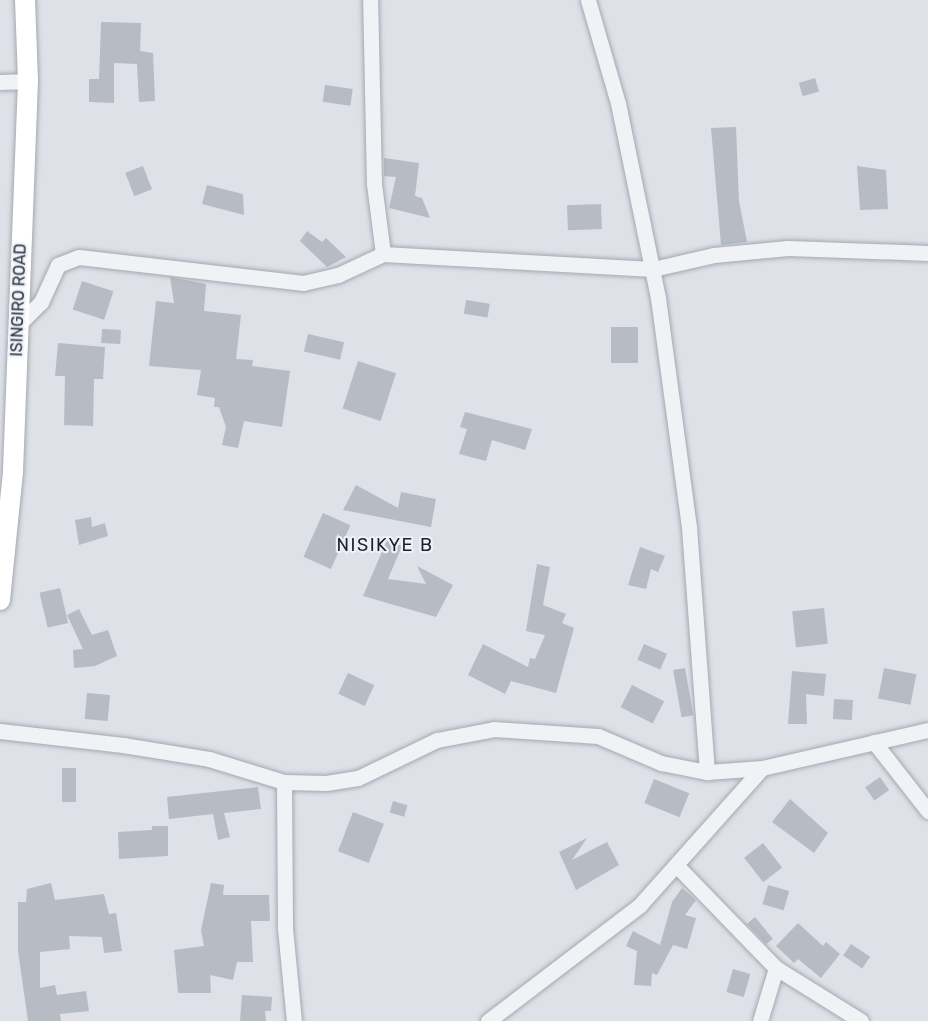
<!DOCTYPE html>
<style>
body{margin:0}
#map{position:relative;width:928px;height:1021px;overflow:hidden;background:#dee1e7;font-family:Rubik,sans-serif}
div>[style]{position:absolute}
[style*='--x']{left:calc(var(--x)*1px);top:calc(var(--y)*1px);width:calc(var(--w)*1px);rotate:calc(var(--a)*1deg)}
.building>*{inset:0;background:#b6bbc4;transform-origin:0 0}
.roads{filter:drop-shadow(0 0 2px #a4a8b1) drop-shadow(0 0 2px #a4a8b1)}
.minor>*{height:15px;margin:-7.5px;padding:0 7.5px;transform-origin:7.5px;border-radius:7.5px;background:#f1f2f6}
.major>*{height:20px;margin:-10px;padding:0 10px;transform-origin:10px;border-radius:10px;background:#fff}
span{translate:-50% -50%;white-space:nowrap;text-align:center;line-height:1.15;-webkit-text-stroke:4.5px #edf0f5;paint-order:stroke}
.street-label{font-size:16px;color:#282f3e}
.neighbourhood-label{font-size:18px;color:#1a202e;letter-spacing:1.5px}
</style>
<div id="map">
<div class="building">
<i style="clip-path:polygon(101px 22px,141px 23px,140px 51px,153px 53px,155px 101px,139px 102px,137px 64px,114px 63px,114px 103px,89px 102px,89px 79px,99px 79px)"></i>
<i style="left:815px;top:78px;width:14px;height:17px;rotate:73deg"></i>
<i style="left:325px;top:85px;width:28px;height:17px;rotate:8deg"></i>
<i style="clip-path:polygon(736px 127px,739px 201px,747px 242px,721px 245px,711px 128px)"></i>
<i style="clip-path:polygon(384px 158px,419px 163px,415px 196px,422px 198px,430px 218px,389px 208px,396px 177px,384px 176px)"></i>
<i style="left:143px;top:166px;width:25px;height:19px;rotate:69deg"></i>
<i style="clip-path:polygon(857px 166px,886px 170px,888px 209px,860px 210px)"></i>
<i style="clip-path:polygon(207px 185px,243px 194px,244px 215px,202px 204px)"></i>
<i style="left:601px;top:204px;width:25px;height:34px;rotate:88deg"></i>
<i style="clip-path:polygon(307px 231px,322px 242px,326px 238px,346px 257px,327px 267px,300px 241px)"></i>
<i style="clip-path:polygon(170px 277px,206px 284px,204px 311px,241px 315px,236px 359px,253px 360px,252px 366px,290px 371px,282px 427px,244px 421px,238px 448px,222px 445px,226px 427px,219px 407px,214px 407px,215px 398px,197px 395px,201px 370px,149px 366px,156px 301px,174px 303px)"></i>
<i style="left:82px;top:281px;width:33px;height:30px;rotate:18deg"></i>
<i style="left:466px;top:300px;width:24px;height:14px;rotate:9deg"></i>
<i style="left:611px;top:327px;width:27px;height:36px"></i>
<i style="left:102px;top:329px;width:19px;height:14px;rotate:3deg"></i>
<i style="left:308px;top:334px;width:37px;height:18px;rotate:13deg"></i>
<i style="clip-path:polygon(58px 343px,105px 347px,103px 379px,94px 379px,93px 426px,64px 425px,65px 376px,55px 376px)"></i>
<i style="left:358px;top:361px;width:40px;height:50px;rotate:18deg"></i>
<i style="clip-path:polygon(465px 412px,532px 429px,525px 450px,492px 440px,486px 461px,459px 454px,467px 429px,460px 427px)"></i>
<i style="clip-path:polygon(356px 485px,398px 508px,401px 492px,436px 499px,431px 527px,343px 510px)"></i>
<i style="left:323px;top:513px;width:30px;height:48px;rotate:24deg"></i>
<i style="clip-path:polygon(91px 517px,92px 527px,105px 523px,108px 536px,79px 545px,75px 520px)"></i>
<i style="clip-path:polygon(387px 540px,402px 546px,388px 579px,426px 584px,417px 566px,453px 585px,436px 617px,363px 596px)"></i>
<i style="clip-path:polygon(640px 547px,665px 556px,658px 572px,651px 569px,646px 589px,628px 585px)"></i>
<i style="clip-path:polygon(537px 564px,550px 567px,543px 605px,566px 614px,562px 623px,574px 628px,556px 693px,511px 681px,505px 694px,468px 675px,483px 644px,528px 667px,530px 658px,535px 659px,545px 635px,526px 631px)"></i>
<i style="left:60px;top:588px;width:36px;height:21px;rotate:77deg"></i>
<i style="left:824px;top:608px;width:36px;height:32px;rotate:84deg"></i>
<i style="clip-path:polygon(79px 609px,92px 635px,108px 630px,117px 656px,95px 666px,74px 668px,73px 650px,83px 649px,67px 615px)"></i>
<i style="left:644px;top:644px;width:25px;height:17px;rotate:23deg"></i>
<i style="left:685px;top:668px;width:48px;height:12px;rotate:80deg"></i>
<i style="left:884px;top:668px;width:33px;height:31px;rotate:11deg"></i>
<i style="clip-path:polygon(792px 671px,826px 674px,824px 696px,806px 694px,807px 724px,788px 724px)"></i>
<i style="left:348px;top:673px;width:29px;height:23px;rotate:25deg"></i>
<i style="left:632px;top:685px;width:36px;height:25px;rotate:27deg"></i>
<i style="left:87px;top:693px;width:23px;height:26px;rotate:5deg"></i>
<i style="left:834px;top:699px;width:19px;height:20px;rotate:3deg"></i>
<i style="left:62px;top:768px;width:14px;height:34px"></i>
<i style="left:880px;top:777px;width:16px;height:18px;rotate:55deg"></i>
<i style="left:654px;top:779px;width:38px;height:26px;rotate:22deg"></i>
<i style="clip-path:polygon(258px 787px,261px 809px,224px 813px,230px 837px,218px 840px,213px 814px,169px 819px,167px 797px)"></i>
<i style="clip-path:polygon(790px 799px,828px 833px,814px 853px,772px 822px)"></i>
<i style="left:393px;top:801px;width:15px;height:12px;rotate:16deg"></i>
<i style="left:353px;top:812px;width:33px;height:42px;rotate:21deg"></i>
<i style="clip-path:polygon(152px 826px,168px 826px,168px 856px,119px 859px,118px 832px,152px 830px)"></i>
<i style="clip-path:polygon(587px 838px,572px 860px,607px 842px,619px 865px,576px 890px,559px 852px)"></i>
<i style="left:763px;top:843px;width:31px;height:24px;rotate:52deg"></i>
<i style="clip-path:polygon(51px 883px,55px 900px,104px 894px,109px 914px,116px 913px,122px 951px,104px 953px,102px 937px,69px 936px,70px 949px,40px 952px,40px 988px,55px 985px,57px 995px,86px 991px,89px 1011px,60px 1014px,61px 1021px,28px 1021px,18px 951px,18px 902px,26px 902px,27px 889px)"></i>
<i style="clip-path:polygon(211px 883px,224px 885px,223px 895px,269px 895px,270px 921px,251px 921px,253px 962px,237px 962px,233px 980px,210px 975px,211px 993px,178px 993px,174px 950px,204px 946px,201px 930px)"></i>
<i style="left:768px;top:885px;width:22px;height:20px;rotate:16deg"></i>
<i style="clip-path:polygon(682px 888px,696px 900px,685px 915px,696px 918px,687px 949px,673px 945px,657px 975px,652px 973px,651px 986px,634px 985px,637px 951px,626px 946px,633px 931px,660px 945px,672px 902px)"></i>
<i style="clip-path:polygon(755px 917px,773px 939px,766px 944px,747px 924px)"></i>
<i style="clip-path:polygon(798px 923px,823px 946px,826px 942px,840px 954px,821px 978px,798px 959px,794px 963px,776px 946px)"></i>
<i style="left:851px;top:944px;width:23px;height:14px;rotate:34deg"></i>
<i style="left:733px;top:969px;width:18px;height:24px;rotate:16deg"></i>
<i style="clip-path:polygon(242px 995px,272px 997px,271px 1011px,265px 1011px,266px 1021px,240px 1021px)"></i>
</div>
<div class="roads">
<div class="minor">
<i style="--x:588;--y:0;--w:107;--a:73.8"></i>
<i style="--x:618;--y:103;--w:199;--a:78.4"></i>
<i style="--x:658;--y:298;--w:231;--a:82.3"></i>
<i style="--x:689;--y:527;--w:246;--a:85.8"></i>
<i style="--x:0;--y:82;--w:28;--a:-2"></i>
<i style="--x:383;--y:254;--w:270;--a:3.2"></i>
<i style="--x:653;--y:269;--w:63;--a:-12.9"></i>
<i style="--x:714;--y:255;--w:74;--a:-5.4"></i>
<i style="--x:788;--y:248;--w:140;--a:2"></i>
<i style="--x:18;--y:325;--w:33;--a:-45"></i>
<i style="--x:41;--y:302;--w:41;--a:-65.3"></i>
<i style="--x:58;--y:265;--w:22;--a:-21"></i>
<i style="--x:79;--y:257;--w:226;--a:6.6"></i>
<i style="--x:303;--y:283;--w:36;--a:-13"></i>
<i style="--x:338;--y:275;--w:50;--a:-25"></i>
<i style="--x:383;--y:254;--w:71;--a:-97.3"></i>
<i style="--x:374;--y:184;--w:184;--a:-91.2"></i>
<i style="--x:0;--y:731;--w:124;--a:6.5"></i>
<i style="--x:123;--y:745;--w:87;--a:9.2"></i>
<i style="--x:209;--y:759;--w:78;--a:17"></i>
<i style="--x:284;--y:782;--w:42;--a:1.4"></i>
<i style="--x:326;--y:783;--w:32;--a:-9"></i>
<i style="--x:358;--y:778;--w:88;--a:-25.7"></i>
<i style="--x:437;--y:740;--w:58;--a:-10.9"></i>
<i style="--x:494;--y:729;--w:104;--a:3.9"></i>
<i style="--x:598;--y:736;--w:69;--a:23.2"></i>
<i style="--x:661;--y:763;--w:47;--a:11.1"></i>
<i style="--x:707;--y:772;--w:55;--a:-4.2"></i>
<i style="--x:762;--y:768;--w:170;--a:-12.9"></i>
<i style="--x:874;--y:742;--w:88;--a:52"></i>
<i style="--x:284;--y:782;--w:146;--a:89.6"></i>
<i style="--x:285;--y:928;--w:93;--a:84.5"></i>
<i style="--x:677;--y:866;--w:142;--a:45.9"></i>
<i style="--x:776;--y:968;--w:55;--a:106.8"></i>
<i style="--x:776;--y:968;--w:100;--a:31.9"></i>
<i style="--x:488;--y:1021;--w:191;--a:-37.3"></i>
<i style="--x:640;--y:905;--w:183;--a:-48.3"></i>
</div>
<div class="major">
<i style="--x:0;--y:600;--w:130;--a:-84.2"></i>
<i style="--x:13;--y:471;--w:390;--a:-87.8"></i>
<i style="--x:28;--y:81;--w:81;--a:-92.1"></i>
</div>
</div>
<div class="street-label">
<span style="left:19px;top:300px;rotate:-88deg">ISINGIRO ROAD</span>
</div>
<div class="neighbourhood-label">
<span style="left:385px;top:545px">NISIKYE B</span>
</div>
</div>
